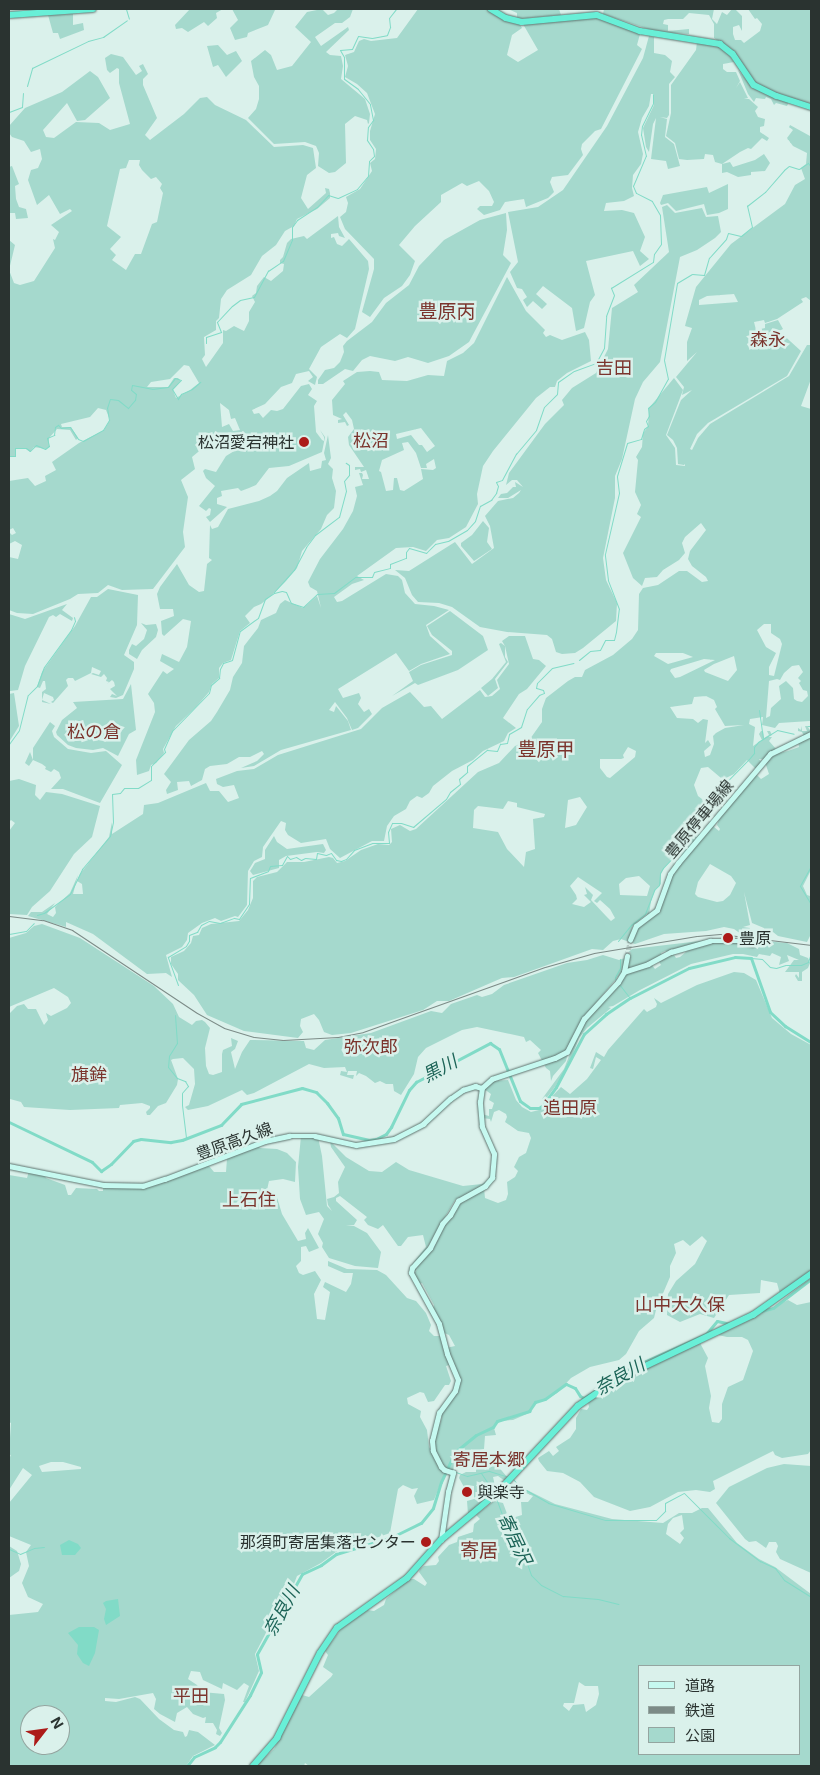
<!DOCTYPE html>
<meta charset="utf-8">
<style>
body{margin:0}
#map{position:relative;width:820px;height:1775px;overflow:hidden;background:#daf1eb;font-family:Inter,"Noto Sans JP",sans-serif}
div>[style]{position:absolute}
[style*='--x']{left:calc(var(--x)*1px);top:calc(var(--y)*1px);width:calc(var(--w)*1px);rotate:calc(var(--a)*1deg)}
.green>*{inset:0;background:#a5d9cd}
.water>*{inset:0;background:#81dbc7}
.stream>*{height:1px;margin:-0.5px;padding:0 0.5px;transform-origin:0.5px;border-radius:0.5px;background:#81dbc7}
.river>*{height:3px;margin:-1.5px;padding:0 1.5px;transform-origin:1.5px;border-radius:1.5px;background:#81dbc7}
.secondary-tunnel>*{height:4.5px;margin-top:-2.25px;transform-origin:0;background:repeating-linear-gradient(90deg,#b7cbc6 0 4.5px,transparent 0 6.5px)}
.roads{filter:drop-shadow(0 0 1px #607570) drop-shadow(0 0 1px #607570)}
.secondary>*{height:4.5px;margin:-2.25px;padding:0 2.25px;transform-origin:2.25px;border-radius:2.25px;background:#c6f9f0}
.trunk>*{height:5.5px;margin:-2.75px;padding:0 2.75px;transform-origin:2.75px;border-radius:2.75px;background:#68efd7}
.rail>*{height:1px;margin:-0.5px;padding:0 0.5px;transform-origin:0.5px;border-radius:0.5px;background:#7c8b87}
.dots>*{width:14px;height:14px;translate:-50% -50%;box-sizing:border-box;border:2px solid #daf1eb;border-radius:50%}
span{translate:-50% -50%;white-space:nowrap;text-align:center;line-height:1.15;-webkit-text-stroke:5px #daf1eb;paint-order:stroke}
.poi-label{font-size:16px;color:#2a3330}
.right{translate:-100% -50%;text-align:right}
.left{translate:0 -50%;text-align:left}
.street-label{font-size:16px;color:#2a3330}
.neighbourhood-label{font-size:18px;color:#7b342d}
.water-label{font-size:18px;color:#1c6457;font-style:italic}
.quarter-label{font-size:19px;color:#7b342d}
.frame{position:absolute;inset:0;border:10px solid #2a3330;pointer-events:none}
.legend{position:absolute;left:638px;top:1665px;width:162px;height:90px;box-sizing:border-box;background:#daf1eb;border:1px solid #94a5a0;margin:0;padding:6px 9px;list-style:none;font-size:15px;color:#2a3330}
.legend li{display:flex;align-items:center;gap:10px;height:25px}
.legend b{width:25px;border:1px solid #94a5a0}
.north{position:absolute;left:20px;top:1705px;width:50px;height:50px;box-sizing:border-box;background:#daf1eb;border:1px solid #94a5a0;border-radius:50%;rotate:60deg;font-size:14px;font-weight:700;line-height:20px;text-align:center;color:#2a3330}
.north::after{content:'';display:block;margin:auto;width:18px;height:22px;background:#ac1b19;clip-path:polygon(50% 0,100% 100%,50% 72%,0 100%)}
</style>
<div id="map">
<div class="green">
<i style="clip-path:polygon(190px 9px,223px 9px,216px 13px,217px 18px,208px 26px,204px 22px,188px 32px,182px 28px,176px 29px,175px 25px)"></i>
<i style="clip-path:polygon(232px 9px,274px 9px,275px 10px,268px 25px,248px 33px,247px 37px,235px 40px,230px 28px,238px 20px)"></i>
<i style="clip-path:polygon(322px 9px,328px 15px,334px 13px,338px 9px,353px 9px,350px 17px,342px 23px,335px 23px,315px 37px,321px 46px,348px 27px,349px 30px,326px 52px,330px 55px,341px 56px,343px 66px,341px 79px,365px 99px,370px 114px,369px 123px,368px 124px,367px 120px,355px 116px,345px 124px,346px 163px,335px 172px,329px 173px,318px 166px,319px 153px,316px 146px,305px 142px,274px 144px,248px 118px,256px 109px,259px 99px,259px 86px,254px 77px,251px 61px,265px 50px,271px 55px,277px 70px,292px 66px,311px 42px,295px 27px,307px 12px)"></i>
<i style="clip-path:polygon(418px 9px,487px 9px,519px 23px,522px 28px,512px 35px,507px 55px,518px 62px,538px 50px,523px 24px,596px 17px,640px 34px,637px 45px,642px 49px,601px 129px,595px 131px,582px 144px,581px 149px,583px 155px,568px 175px,552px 177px,550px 182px,554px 192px,548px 198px,526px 207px,524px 199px,505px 202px,500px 210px,484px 215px,477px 209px,480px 206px,492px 206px,494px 202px,489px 191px,479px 181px,467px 186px,462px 183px,441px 195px,441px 202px,415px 226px,399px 245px,415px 261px,410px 275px,402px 286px,384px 298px,370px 317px,362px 312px,374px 269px,374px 259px,345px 229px,340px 217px,346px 212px,348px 203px,346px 197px,360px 189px,372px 171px,370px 163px,375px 159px,376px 149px,370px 140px,370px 131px,375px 114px,367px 93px,357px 84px,345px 77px,348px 66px,345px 55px,354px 52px,359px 41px,364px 39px,371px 41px,397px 38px)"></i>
<i style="clip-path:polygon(508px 9px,559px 9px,561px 15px,517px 19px,517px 13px)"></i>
<i style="clip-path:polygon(604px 9px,714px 9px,712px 19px,717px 24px,722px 12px,727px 15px,732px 9px,735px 9px,742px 16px,742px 31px,739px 25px,733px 27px,733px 34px,735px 40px,741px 40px,744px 43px,760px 31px,762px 24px,757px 18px,755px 19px,748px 9px,811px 9px,811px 105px,771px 92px,754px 82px,733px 51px,714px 38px,714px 24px,709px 15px,689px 13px,683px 19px,665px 19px,668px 19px,664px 20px,663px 24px,668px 25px,668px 31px,689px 29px,689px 34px,672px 33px,654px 31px,603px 14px)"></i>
<i style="clip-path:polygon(73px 14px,73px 25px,83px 23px,84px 30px,60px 39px,58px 33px,53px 33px,48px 15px)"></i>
<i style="clip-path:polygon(649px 36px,654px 37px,654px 53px,665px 55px,672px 61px,670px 72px,675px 77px,669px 84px,669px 115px,667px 118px,660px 117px,667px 119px,665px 137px,674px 144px,680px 166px,668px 169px,666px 161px,651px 159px,656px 118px,653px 124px,649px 152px,646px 147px,643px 128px,654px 105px,654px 94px,651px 94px,649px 106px,642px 118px,638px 132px,643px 154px,641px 164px,633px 175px,632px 188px,634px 196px,624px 201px,606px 203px,604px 211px,622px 210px,634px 213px,645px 237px,640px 251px,649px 259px,640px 266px,633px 251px,586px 261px,595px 295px,590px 302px,584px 328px,576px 331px,572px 308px,543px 286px,536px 294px,547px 304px,542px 309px,533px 301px,527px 307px,523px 300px,527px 297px,522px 289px,517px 288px,510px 272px,518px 262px,508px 212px,538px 207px,563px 190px,607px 126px,643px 58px)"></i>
<i style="clip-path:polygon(697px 42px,718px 45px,726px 51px,734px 62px,723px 64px,723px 69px,727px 72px,736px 72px,740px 81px,736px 88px,740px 82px,748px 98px,744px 99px,749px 99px,758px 107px,755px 111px,758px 117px,765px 119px,764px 126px,760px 127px,760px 132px,769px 138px,767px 141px,762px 138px,751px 149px,748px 148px,740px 152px,722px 164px,730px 162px,733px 167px,755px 160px,764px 154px,770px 163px,765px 171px,751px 172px,751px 175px,738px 177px,727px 172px,722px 173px,722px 164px,715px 162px,713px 155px,705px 154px,704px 159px,687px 160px,679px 159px,675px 143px,666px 136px,671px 113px,671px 85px,696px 50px)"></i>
<i style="clip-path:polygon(218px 45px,227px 55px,236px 51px,242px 61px,226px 77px,218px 65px,213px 67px,207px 46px)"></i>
<i style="clip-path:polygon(evenodd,111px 54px,123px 57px,136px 75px,142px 71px,139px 66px,143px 64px,148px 74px,143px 79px,143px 85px,157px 118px,145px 135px,150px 140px,184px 114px,200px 98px,207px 97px,215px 105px,246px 120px,274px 147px,303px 145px,313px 148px,316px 168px,307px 175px,301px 198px,308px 209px,326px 193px,325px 188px,329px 189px,330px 193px,330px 198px,317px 209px,297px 219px,294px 226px,285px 231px,276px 245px,262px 256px,251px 275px,227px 290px,221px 299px,219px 318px,216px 321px,216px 330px,204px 337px,205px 355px,202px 359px,206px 367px,223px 343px,223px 330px,226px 331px,234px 326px,244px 331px,249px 321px,249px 312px,255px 302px,252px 296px,256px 293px,257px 286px,264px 277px,271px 281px,283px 271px,284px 264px,280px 263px,280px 260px,283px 257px,287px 243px,291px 239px,304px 236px,307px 239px,338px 216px,339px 227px,345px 238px,339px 236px,338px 233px,331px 234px,331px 238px,334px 237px,337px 244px,342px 246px,349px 239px,368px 261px,369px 269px,355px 329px,347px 338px,340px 334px,321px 347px,309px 369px,317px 377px,315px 385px,308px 381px,313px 377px,309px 371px,296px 374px,292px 383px,281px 387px,265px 404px,252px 410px,254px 414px,259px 413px,263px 418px,271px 410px,277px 411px,283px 409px,301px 386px,309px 384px,312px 389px,308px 395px,317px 401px,314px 406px,316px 432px,322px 440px,324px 441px,324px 437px,320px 430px,325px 437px,322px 452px,289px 466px,269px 468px,256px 485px,249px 488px,241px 491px,238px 488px,221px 491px,222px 496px,217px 498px,217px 504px,227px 507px,210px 522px,206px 517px,210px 515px,211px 509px,209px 508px,206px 511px,199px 506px,215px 486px,206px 478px,203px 471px,205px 469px,216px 472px,226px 456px,249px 442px,243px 431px,231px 441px,221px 433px,192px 457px,195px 469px,181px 480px,188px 497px,183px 532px,185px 547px,153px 589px,122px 590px,108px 585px,98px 593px,78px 594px,70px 599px,33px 614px,17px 613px,9px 610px,9px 557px,18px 559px,22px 545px,15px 541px,9px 544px,9px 532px,12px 535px,16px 533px,13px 528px,9px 530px,9px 481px,28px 478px,35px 486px,46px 481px,45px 476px,56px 470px,52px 462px,79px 443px,104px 430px,110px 420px,106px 410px,98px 408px,90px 417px,61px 424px,62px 427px,71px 427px,78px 438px,76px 440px,70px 430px,57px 429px,49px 438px,49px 447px,46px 449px,34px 447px,30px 452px,26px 449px,15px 448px,15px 457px,9px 457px,9px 240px,15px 245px,9px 270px,14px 283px,20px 285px,34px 281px,55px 248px,53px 239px,55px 240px,59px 232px,51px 225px,72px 211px,70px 209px,60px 214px,49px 195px,37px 205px,28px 180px,31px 170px,38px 168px,42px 159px,40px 149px,31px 152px,24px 141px,12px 137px,9px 133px,9px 126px,25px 108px,62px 92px,90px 71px,98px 77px,110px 98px,85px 120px,77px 121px,67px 103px,43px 130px,46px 137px,54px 138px,76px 122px,99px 123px,110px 130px,130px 124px,119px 83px,119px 69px,117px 68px,110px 73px,107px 70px,105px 58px,111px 54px,129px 160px,140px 160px,139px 165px,142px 170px,151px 179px,156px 177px,162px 184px,160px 188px,163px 193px,157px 222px,152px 224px,141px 254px,135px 254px,126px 270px,112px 260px,116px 255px,110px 249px,121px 237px,107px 226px,120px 169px,126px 168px,129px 160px,111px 54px,184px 365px,189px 366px,199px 383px,190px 390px,176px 398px,173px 390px,181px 381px,178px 378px,174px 378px,168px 387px,147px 387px,151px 382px,170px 379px,184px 365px,111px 54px,220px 403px,229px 410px,231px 419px,235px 418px,240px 430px,233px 431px,229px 424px,222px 427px,220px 403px)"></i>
<i style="clip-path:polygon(738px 70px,752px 87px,789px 102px,787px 106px,776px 103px,774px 105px,771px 99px,766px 97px,765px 99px,756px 98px,754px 102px,748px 94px)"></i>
<i style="clip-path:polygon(evenodd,790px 125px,810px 136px,811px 301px,806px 297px,801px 299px,803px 302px,777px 319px,765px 323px,764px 320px,754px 322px,756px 330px,765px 328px,765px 324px,778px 320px,783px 329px,779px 331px,801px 351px,787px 376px,708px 423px,697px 434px,690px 449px,692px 450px,698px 438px,710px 424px,789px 376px,807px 345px,811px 345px,811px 379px,801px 406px,811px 409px,811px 726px,808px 727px,811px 732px,804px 736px,802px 732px,798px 731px,798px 728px,801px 730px,802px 726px,802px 731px,807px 731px,805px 726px,810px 726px,810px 721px,779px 723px,775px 728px,762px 725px,763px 717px,750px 719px,749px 724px,755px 727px,753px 746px,762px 740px,759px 734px,761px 731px,763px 731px,764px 738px,769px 735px,767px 731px,770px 731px,772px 735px,768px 737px,772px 737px,769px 741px,776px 749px,763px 759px,759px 759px,761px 762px,756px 769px,747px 760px,734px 774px,726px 778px,721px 778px,708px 767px,701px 768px,694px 785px,698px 796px,702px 799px,706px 806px,671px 836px,684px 846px,689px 835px,700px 834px,716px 821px,714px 827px,719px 831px,720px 829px,717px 825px,721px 814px,756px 774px,761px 779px,769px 774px,765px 762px,770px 755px,788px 751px,799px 747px,798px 741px,811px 738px,811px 870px,803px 886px,807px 895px,810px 896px,811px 893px,811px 934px,807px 942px,778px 936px,773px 932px,765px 934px,764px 928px,752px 923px,744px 892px,750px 925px,743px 927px,750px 928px,748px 934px,741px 934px,734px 929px,724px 927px,706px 931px,664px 934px,635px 944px,621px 939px,613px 941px,603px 950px,592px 949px,514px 977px,502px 978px,449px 1001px,437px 1001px,423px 1010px,351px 1033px,332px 1035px,324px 1032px,319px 1020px,314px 1014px,301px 1019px,300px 1026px,303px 1032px,298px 1038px,244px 1031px,207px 1015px,194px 995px,178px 980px,178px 974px,171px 964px,171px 957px,184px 951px,191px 943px,193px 936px,199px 935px,202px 928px,211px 924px,239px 921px,248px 910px,253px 898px,253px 881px,257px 877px,277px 872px,287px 862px,304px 862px,329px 857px,333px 858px,337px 863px,345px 861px,361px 850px,378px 844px,389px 845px,392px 842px,391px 829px,400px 825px,410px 831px,416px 829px,478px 772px,499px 763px,515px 746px,530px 739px,542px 722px,542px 709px,546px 698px,568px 681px,575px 677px,582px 677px,585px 670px,613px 655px,632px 639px,638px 630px,639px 594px,643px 588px,658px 585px,679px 571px,687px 571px,702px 582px,708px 581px,706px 577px,692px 566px,688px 559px,690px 551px,706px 530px,701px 523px,685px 537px,682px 543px,685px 553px,679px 560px,663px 570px,657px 577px,645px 578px,642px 586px,633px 578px,623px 553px,641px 517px,637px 514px,641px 505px,635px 492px,638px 460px,636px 457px,642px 447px,643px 433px,648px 427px,649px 408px,674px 378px,683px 390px,666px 435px,675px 448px,676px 465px,685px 466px,685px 464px,684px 465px,678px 464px,677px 448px,673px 440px,667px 435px,681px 400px,692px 390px,682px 395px,684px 387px,676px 377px,697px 352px,687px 361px,687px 342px,692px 328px,685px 326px,686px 322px,696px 287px,731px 244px,785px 204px,795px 185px,805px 179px,801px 168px,806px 164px,807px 153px,793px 146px,787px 138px,793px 130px,789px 127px,790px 125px,734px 294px,738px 302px,699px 305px,699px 300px,707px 296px,734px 294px,790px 125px,764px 624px,771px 624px,771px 633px,780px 639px,782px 644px,774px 676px,769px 675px,769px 667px,776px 653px,766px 647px,757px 630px,764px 624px,790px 125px,656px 653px,683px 653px,693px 657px,668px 664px,654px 656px,656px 653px,790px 125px,734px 656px,737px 670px,728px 681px,705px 672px,704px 670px,714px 664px,734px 656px,790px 125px,704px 659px,715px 660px,680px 677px,675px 678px,670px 671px,671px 669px,704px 659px,790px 125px,799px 665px,803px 672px,798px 678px,801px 681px,799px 683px,803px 690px,807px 691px,808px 696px,802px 702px,797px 701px,794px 699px,793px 688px,786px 681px,779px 686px,781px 699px,771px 708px,770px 716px,766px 718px,769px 681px,777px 679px,780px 680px,784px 673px,792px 666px,799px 665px,790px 125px,706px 696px,714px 700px,717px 707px,715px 709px,725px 726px,744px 725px,725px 728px,716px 733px,713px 736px,714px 744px,710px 755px,705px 757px,704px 751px,711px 745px,708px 740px,705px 743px,708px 720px,703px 719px,698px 723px,693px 719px,677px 718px,670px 707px,692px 704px,694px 697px,706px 696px,790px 125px,628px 747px,636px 751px,635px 757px,610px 778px,607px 777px,600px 768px,600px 759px,621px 759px,624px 758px,623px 755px,628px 747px,790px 125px,580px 797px,587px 807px,576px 825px,565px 828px,568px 800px,580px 797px,790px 125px,508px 801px,517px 803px,517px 807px,545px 814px,544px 817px,533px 819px,535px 849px,526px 852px,524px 867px,507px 849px,498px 832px,473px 828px,474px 810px,478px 806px,503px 809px,508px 801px,790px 125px,682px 855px,671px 876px,656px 914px,640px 923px,630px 935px,633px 925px,646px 914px,649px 915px,651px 901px,655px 890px,661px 884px,661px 874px,664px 868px,675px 856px,682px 855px,790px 125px,710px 864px,731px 876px,736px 883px,730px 895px,723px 901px,717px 902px,698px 897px,695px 894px,698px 882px,710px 864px,790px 125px,639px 876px,650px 886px,647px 896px,620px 895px,619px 884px,626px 878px,639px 876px,790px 125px,578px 877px,602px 893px,594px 901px,597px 903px,600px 900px,610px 909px,615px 918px,611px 921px,606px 916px,591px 900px,593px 895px,585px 887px,587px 894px,584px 895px,591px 902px,584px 907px,572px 904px,577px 899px,576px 895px,570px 886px,578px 877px)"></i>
<i style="clip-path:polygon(12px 166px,19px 184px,15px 186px,16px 199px,19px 207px,26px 209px,28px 218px,16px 219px,15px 213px,9px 213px,9px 167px)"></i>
<i style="clip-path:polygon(728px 184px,728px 209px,719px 213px,707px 215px,704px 204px,676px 211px,668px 203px,661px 205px,660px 203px,663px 195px,707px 187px,709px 193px)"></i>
<i style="clip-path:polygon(667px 205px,675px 213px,702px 208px,706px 217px,718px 216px,721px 232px,715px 238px,697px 250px,680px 257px,660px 362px,643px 382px,635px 399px,622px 459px,615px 476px,615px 498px,603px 558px,606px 580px,617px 603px,616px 621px,583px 648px,575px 653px,562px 654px,556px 652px,552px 639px,547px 635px,507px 632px,480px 627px,452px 607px,439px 603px,418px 602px,412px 595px,405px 578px,395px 570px,409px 571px,455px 542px,472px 564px,494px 548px,490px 526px,485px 516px,498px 501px,513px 498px,519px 493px,521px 490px,508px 498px,498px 498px,501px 494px,507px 493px,513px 487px,516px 487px,515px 482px,523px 487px,517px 480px,512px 480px,506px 485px,509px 473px,545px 424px,564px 405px,562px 400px,572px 388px,596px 373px,608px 349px,612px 308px,638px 292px,634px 285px,669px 252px,662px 207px)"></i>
<i style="clip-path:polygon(506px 213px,507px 230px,503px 255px,511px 263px,469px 342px,449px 356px,428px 363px,408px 357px,395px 361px,370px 356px,362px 360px,353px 371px,345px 369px,323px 384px,318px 384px,318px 380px,325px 370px,334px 368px,340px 362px,344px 352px,343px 346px,347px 341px,372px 322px,386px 303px,409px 285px,419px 266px,444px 240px,480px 220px)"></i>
<i style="clip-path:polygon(evenodd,507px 277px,526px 311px,545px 330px,543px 333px,546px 337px,550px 335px,562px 340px,585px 332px,589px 340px,591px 361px,567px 373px,557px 381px,555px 387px,550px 387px,536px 398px,493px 451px,483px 466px,477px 494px,478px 504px,466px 527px,449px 538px,437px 540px,426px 551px,413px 547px,396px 548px,357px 576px,364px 580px,352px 584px,334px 597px,337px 602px,342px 601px,386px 574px,398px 576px,402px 580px,405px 593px,415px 604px,434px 606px,449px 610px,426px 625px,430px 636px,450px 654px,421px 664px,409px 671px,396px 653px,338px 689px,343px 698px,359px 693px,361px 698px,358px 704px,364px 712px,369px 709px,372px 714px,358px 728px,352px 730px,347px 718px,335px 702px,329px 710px,334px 712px,336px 706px,348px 721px,351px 730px,281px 750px,254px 766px,241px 768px,257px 761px,264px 754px,262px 751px,250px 757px,239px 757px,227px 764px,210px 766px,205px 769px,202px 780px,191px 786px,189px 781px,177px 782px,178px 790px,167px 794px,166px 790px,171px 782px,164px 774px,189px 740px,211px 721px,217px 712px,230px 690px,233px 677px,242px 663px,244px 646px,258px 628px,261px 620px,276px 613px,280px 604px,285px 600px,303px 608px,317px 596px,321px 608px,317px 591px,310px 587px,308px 582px,320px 559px,343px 529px,353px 511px,357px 496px,355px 487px,363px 485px,359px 473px,362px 473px,363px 475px,362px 479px,369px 479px,366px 470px,361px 472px,360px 469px,355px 470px,355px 467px,364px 467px,349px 445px,348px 437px,354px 429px,352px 420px,346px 412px,343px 415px,349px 425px,347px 426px,345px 422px,338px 423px,338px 420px,342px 419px,333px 415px,332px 400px,345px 384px,343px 381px,357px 372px,370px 371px,379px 372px,382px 380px,407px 381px,428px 375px,444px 376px,447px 361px,463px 353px,474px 343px,507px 277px,421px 428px,435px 446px,427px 452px,422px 445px,419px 445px,411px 435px,397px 439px,396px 434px,421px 428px,507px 277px,408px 442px,416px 453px,421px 468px,427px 468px,426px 464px,434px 459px,436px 468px,433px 470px,421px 469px,423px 479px,404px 491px,400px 490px,397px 478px,394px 478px,393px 490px,386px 491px,381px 472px,379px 471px,382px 460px,404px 450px,402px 443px,408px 442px)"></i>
<i style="clip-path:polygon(328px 435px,331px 458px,328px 464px,333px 469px,332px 478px,336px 491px,334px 508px,327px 515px,321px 529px,302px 551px,297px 568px,286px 581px,272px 595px,261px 604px,254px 607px,245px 616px,250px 623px,240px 631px,231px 660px,223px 663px,219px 668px,219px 678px,212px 684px,209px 692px,196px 707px,176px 726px,163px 749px,164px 753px,156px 763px,151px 765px,149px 771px,137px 775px,136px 760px,155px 712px,154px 703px,148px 694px,163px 671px,167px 674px,174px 669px,160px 661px,162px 654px,179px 662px,187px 647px,191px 621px,183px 619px,164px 636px,162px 634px,161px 621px,174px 616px,173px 609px,160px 609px,157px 594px,160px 587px,177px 564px,189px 585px,199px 592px,204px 591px,207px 564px,212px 560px,209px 558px,210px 525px,212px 529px,218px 527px,228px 509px,259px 501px,270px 496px,277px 491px,287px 478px,309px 463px,310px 471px,321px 468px,322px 461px,326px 460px,324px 453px)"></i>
<i style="clip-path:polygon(483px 521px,489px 528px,487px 542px,492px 549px,474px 561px,461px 546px,461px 543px,472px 535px)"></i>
<i style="clip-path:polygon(108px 589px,138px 595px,137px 625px,124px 655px,134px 662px,134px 669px,123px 695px,116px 698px,110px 697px,112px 694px,117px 696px,110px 689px,115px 686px,114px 682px,112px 680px,107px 684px,109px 682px,106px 681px,107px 678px,104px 674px,101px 677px,91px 674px,93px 673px,99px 675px,101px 671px,92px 667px,91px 673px,75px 681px,73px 678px,68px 678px,66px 680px,68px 686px,53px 703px,51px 702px,54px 700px,53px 697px,44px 693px,42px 700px,51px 704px,42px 702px,42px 692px,46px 689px,45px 681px,43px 681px,40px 688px,37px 687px,42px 672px,75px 626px,91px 597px,97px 597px)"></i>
<i style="clip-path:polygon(67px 604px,62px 610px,73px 618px,72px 621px,60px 614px,56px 617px,53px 615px,49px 617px,25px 666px,18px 690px,10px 691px,9px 614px,25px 619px)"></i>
<i style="clip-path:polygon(450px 611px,483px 636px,488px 650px,458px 670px,418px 685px,415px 683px,392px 696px,413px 681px,409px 672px,421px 665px,452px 655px,452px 651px,432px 635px,427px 626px)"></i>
<i style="clip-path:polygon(141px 623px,146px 625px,156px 624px,158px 630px,156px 637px,142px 650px,137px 659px,129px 654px,129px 650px,132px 644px,136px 646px,144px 639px,147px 630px)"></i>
<i style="clip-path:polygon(509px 636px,525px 636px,533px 659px,539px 660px,546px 666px,527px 689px,519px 694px,503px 718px,516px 728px,508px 733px,504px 741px,483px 751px,473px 760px,452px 771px,433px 786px,429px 793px,422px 798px,417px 796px,410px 801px,406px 809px,394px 816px,387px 826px,384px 841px,372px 841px,340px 858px,330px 849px,326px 839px,301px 843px,288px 835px,285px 830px,286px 823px,281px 821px,263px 847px,262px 857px,254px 861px,248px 871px,247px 905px,238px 917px,235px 916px,221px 921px,215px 918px,202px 923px,188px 933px,187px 940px,182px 947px,166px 955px,172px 977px,166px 973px,147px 974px,93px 934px,66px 922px,66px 927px,28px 916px,31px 912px,42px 912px,55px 903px,47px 914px,53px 917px,56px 913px,55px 907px,70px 893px,78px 875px,73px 894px,83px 894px,82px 884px,77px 881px,80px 874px,109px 837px,112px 822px,112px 834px,143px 814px,144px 805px,158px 803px,206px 783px,210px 791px,219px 791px,228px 802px,239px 798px,234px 785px,223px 787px,217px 784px,216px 779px,237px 771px,254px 769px,278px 755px,361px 729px,382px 708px,410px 692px,424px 707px,431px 706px,442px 719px,480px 690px,485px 697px,492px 696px,500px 689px,497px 680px,509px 664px,505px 646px,505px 657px,508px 662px,495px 679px,498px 688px,488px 696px,481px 688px,492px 679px,506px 662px,499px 644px,501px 643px,505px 646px,502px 641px)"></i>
<i style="clip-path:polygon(131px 684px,136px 730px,129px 734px,118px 756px,103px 748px,93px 750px,76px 748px,68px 745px,57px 735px,56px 732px,62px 720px,77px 708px,73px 702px,123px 699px)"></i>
<i style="clip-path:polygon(14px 693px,19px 726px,9px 742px,9px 694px)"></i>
<i style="clip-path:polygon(50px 722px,55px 726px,52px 731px,54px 737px,68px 749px,91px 753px,106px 751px,122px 765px,100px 803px,63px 789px,51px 789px,61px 778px,59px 772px,54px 769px,51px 772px,45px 769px,46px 767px,42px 764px,33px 760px,29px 766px,25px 763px,30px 752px,33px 760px,33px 748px)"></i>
<i style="clip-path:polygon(19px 779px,36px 785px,35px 795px,40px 800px,46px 792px,62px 794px,100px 806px,92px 837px,74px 854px,50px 891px,32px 907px,27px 915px,9px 914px,9px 831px,15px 823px,11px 820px,9px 822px,9px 781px)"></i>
<i style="clip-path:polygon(274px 836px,277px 842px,287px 849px,323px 844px,326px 850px,324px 853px,317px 852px,286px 856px,279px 860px,279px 868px,253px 875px,250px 871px,252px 868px,255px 863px,265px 859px,265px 850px)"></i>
<i style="clip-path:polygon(42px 924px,80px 938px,154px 986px,173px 1004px,179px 1017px,192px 1025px,196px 1021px,202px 1020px,205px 1022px,210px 1028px,205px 1048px,206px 1066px,209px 1074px,213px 1075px,222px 1072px,222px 1054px,223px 1050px,232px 1046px,231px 1038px,238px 1041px,235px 1049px,231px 1052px,235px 1069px,242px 1052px,250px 1040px,304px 1041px,306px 1048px,314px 1050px,325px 1040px,371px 1033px,431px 1011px,442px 1013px,451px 1004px,477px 995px,482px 997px,492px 994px,504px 985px,567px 963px,587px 960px,603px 955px,619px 960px,625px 958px,622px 972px,595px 1004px,569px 1047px,566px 1061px,553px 1076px,551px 1081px,550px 1071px,546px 1068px,538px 1053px,541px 1050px,530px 1040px,526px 1042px,524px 1037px,477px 1027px,462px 1030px,426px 1048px,418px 1057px,414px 1074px,401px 1095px,394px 1091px,393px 1084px,386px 1084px,380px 1081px,375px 1083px,366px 1076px,359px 1073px,356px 1076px,357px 1071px,348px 1071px,347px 1075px,354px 1075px,353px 1079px,340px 1075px,341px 1071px,347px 1072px,345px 1067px,324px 1068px,309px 1064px,254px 1093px,247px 1095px,242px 1090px,208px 1106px,188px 1110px,185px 1107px,189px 1105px,195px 1084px,194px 1069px,183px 1058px,173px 1059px,171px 1060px,178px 1079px,177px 1085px,166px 1103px,158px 1106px,150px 1115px,147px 1115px,146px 1112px,150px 1108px,150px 1106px,142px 1103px,120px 1105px,119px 1108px,70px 1110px,24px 1107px,21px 1102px,10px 1099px,9px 1102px,9px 1014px,17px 1006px,24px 1004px,28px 1009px,36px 1009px,44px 1025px,48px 1020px,46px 1013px,51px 1016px,67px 1008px,71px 1003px,68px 997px,54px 988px,9px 1007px,9px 938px,26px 933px,34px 926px)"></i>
<i style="clip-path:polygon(717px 939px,668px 952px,665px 951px,661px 953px,662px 956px,651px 962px,628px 970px,627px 968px,628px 956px,625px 955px,632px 949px)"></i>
<i style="clip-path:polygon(755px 940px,787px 943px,799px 949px,800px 955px,808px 958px,810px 963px,808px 968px,802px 972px,802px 981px,798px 981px,795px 976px,796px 974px,799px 978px,799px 972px,785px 972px,794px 960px,799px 960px,787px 955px,789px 961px,779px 965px,781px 957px,772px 953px,770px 956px,759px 954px,757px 957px,743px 954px,733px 954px,691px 964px,640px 990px,613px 1006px,608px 1007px,611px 1008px,587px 1028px,579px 1038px,568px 1067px,555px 1087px,545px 1100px,542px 1099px,564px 1069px,581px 1026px,598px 1004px,616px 988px,626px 973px,651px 964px,655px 969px,661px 965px,658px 960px,670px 953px,676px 953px,674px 955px,676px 958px,680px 957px,687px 951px,678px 952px,710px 942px,755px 944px)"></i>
<i style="clip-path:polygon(734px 972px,744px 973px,756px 980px,772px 1018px,791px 1034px,811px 1045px,811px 1271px,780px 1294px,777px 1283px,761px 1280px,760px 1293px,729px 1295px,714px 1318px,700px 1314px,680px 1322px,667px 1315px,668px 1294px,676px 1281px,695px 1264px,707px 1241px,702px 1236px,690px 1246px,683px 1240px,674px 1244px,676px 1253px,670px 1266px,670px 1277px,658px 1305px,655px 1304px,654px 1306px,656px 1310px,654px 1318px,639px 1331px,626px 1354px,619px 1360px,590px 1367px,571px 1378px,557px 1393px,545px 1400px,536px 1402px,529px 1413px,513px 1420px,498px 1421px,494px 1428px,496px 1435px,485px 1436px,484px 1449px,480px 1450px,481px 1456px,463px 1461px,461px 1456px,456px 1458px,453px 1471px,445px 1470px,439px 1463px,431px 1441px,436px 1424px,440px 1424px,442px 1417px,440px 1416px,459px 1383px,446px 1348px,455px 1346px,449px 1335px,442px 1332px,433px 1309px,434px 1305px,422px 1283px,418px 1284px,414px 1274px,418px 1268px,413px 1274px,412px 1271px,429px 1252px,442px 1226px,452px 1215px,462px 1199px,484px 1188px,485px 1198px,498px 1203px,506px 1200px,508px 1194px,507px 1182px,515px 1177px,518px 1171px,514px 1167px,519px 1157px,526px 1153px,531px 1138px,529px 1133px,518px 1131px,505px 1122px,507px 1117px,506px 1114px,499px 1110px,494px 1112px,491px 1122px,490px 1119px,482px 1118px,482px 1114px,489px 1116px,489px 1109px,492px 1109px,494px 1103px,489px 1100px,491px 1094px,484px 1089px,491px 1081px,508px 1080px,516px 1100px,522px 1107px,531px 1112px,539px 1110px,561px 1087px,570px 1094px,587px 1079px,601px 1060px,596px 1057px,593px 1069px,590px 1068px,596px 1052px,604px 1057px,608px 1050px,644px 1009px,647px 1012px,656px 1007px,657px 1004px,654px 998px,661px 1003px,697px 985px)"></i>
<i style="clip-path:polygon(301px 1136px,318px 1137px,322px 1156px,327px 1206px,332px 1211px,328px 1205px,327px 1199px,334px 1197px,339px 1193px,338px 1182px,345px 1167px,331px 1147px,330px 1141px,346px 1157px,369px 1171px,382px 1172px,396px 1162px,409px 1170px,463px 1186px,482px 1184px,491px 1178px,483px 1186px,455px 1200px,424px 1253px,412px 1264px,426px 1247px,423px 1235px,408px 1237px,401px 1246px,398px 1246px,383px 1225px,378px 1229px,368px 1225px,364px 1220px,367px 1217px,340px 1196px,336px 1198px,336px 1201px,357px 1220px,354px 1225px,346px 1225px,354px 1226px,367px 1233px,381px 1252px,378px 1268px,355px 1266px,329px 1258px,322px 1247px,323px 1243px,318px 1234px,324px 1219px,319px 1212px,306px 1215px,300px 1199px,298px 1167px)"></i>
<i style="clip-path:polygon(evenodd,258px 1145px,260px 1148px,277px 1149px,287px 1153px,296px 1162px,295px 1182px,283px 1179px,269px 1181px,267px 1190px,276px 1194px,282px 1214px,298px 1241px,306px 1239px,305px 1233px,308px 1228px,319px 1248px,309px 1252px,306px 1246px,301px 1247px,301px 1261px,296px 1266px,299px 1273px,303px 1275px,315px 1271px,321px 1280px,314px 1294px,317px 1319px,325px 1320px,330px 1292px,323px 1287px,325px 1282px,346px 1292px,351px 1284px,353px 1273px,344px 1273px,328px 1266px,328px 1261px,347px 1269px,377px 1270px,386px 1275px,407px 1298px,416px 1301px,426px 1313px,431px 1325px,429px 1331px,434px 1336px,442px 1336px,456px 1377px,449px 1365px,446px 1366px,451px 1381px,449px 1385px,445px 1385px,434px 1401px,428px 1402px,424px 1393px,420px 1392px,407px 1398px,408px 1404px,421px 1411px,420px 1417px,427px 1430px,429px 1447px,445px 1472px,434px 1500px,417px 1504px,414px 1496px,418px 1488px,412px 1489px,403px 1485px,398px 1489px,390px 1533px,336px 1552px,321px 1563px,297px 1576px,289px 1597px,269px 1627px,255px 1654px,259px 1671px,245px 1702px,243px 1702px,249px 1686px,244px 1683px,237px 1690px,223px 1683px,222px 1689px,203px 1680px,200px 1672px,191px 1671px,188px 1679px,197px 1685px,202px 1692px,224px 1694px,225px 1700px,219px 1728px,222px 1733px,220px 1736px,216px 1734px,217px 1730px,213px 1723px,205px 1723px,206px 1717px,203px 1718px,193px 1714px,187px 1707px,177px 1713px,175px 1722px,160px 1714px,154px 1709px,156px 1699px,153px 1693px,119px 1699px,105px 1698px,105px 1701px,116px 1702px,135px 1697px,140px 1699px,159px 1719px,174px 1730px,183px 1732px,185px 1737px,187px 1736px,189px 1730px,198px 1732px,215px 1745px,193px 1756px,186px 1766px,9px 1766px,9px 1615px,38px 1612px,43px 1604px,28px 1597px,22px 1583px,29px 1566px,26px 1552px,31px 1545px,9px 1536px,9px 1503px,32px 1475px,23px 1468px,9px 1490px,9px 1457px,11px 1456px,9px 1453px,11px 1423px,9px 1422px,9px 1175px,27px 1178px,29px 1171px,44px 1174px,46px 1178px,65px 1185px,68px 1195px,71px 1195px,76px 1188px,97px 1189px,99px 1191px,103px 1191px,103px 1186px,136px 1187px,172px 1179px,205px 1166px,209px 1166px,214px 1172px,226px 1172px,227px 1159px,258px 1145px,51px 1462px,63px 1462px,81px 1467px,81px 1469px,42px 1472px,39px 1466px,51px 1462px,258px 1145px,30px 1715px,60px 1715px,60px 1745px,30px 1745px,30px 1715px)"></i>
<i style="clip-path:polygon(788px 1300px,797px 1305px,811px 1302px,811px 1450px,808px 1454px,782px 1458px,775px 1455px,773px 1451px,713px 1481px,715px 1489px,710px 1492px,696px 1490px,678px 1492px,650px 1507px,630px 1511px,594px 1497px,580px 1482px,563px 1473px,547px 1471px,539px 1461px,538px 1458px,549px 1451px,553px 1456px,559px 1451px,556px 1447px,570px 1438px,576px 1429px,576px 1418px,581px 1409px,587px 1410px,589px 1407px,588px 1402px,594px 1397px,606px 1395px,619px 1385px,618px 1381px,700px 1343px,708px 1358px,705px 1366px,711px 1396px,709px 1408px,712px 1422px,719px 1423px,722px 1419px,722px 1404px,728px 1387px,743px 1380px,753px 1351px,748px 1340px,742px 1337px,727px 1337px,718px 1335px)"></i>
<i style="clip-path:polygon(481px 1464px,485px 1470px,496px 1464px,508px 1478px,505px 1481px,498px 1476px,493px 1477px,496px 1490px,468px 1514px,467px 1501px,474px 1499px,474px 1486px,467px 1485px,464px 1487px,459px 1478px,460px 1475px,466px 1472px,476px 1472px,476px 1466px)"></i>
<i style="clip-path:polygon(784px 1464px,811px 1466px,811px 1573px,780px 1559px,776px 1552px,778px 1546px,776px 1542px,769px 1542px,766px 1548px,756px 1541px,749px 1542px,745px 1539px,716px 1503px,729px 1487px,767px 1468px)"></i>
<i style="clip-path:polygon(evenodd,527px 1490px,555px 1504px,612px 1519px,663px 1523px,679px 1513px,692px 1513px,702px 1508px,708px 1508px,737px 1543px,759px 1559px,775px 1567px,811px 1594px,811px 1766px,309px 1766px,305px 1763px,304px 1766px,256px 1766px,274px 1749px,302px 1695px,309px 1697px,331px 1677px,333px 1674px,323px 1667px,328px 1655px,325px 1651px,341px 1629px,367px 1610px,374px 1611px,384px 1605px,386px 1599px,409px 1579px,414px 1579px,425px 1586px,427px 1583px,419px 1572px,420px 1569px,424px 1566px,436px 1565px,439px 1561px,438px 1557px,449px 1545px,457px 1542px,458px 1537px,473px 1532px,474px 1524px,480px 1519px,476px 1515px,494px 1501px,503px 1503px,509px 1519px,522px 1515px,521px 1502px,528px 1502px,533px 1496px,526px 1493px,527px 1490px,682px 1515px,684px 1529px,680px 1533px,684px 1538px,680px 1544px,666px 1534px,668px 1524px,673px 1518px,682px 1515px,527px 1490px,639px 1666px,799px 1666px,799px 1754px,639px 1754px,639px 1666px,527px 1490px,579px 1682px,585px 1686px,598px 1686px,599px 1694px,596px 1705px,586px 1712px,584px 1704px,573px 1705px,569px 1711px,563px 1706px,564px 1703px,574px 1703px,579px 1682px)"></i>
<i style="clip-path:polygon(9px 1546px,17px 1551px,21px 1564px,19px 1571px,9px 1578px)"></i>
</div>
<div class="water">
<i style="clip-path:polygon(69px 1540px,78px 1544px,81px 1548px,75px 1555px,62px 1555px,60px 1545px)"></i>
<i style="clip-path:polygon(118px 1599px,120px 1616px,106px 1625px,104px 1619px,106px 1609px,103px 1603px,106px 1601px)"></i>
<i style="clip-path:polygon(79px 1627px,94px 1627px,99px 1630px,95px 1653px,89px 1666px,83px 1663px,77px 1654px,78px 1645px,68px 1633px)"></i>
</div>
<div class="stream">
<i style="--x:126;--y:9;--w:10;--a:73"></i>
<i style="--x:27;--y:86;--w:19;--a:-74"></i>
<i style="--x:32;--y:68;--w:62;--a:-25.7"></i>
<i style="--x:88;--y:41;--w:16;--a:-15"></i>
<i style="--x:103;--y:37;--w:29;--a:-35"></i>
<i style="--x:9;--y:112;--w:14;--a:-21"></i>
<i style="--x:22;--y:107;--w:14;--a:-86"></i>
<i style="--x:206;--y:343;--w:6;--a:-90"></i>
<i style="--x:206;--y:337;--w:16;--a:-18"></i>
<i style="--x:221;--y:332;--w:11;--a:-112"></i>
<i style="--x:217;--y:322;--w:22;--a:-47"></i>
<i style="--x:232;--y:306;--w:10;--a:-37"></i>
<i style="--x:240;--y:300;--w:14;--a:-12"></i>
<i style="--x:254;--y:297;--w:30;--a:-62"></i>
<i style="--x:268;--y:271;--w:18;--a:-34"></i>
<i style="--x:283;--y:261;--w:23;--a:-67"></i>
<i style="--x:292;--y:240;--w:13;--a:-90"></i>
<i style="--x:292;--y:227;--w:9;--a:-54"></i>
<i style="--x:297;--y:220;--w:24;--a:-33"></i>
<i style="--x:317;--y:207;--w:16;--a:-47"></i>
<i style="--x:328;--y:195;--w:10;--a:17"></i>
<i style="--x:338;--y:198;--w:21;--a:-25"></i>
<i style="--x:357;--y:189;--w:17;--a:-50"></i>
<i style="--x:368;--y:176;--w:15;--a:-86"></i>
<i style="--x:369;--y:161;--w:7;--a:-45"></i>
<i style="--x:374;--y:156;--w:7;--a:-98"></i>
<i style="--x:373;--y:149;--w:11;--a:-124"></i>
<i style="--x:367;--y:140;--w:13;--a:-86"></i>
<i style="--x:368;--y:127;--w:9;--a:-54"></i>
<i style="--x:373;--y:120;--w:16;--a:-101"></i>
<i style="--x:370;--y:104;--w:19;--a:-129"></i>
<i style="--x:358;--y:89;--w:17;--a:-144"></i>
<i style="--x:344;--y:79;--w:22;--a:-90"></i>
<i style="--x:344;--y:57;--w:8;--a:-120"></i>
<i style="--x:340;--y:50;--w:12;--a:-5"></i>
<i style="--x:352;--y:49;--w:14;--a:-65"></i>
<i style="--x:358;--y:36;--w:14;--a:8"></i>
<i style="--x:372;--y:38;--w:15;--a:-11"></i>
<i style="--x:387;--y:35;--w:9;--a:-69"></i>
<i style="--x:390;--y:27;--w:9;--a:-96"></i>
<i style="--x:389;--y:18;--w:11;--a:-52"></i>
<i style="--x:9;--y:456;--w:6;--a:0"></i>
<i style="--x:15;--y:456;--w:8;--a:-90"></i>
<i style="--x:15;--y:448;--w:11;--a:0"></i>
<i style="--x:26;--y:448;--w:5;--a:37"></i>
<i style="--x:30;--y:451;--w:8;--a:-45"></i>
<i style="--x:36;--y:445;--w:10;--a:24"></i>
<i style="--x:45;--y:449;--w:5;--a:-37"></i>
<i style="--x:49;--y:446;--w:8;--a:-104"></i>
<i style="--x:47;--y:438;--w:8;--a:-23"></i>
<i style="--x:54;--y:435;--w:8;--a:-83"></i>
<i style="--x:55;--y:427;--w:4;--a:-34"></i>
<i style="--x:58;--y:425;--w:4;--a:45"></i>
<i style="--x:61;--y:428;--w:9;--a:-6"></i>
<i style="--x:70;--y:427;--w:14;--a:56"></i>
<i style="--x:78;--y:439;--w:5;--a:22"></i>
<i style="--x:83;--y:441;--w:23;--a:-29"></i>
<i style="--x:103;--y:430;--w:12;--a:-59"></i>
<i style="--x:109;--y:420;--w:12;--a:-99"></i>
<i style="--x:107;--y:408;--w:9;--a:-72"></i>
<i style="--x:110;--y:399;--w:8;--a:7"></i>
<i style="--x:118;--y:400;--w:13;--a:39"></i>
<i style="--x:128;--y:408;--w:11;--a:-49"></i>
<i style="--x:135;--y:400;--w:6;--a:-81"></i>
<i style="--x:136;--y:394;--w:6;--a:-141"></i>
<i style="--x:131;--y:390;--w:5;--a:-79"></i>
<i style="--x:132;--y:385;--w:20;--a:11"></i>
<i style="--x:152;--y:389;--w:16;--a:-7"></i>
<i style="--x:168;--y:387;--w:11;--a:-52"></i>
<i style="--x:175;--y:378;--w:6;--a:18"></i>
<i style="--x:181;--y:380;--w:13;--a:135"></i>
<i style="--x:172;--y:389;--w:12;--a:59"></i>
<i style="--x:178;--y:399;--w:6;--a:-59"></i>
<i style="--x:181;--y:394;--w:12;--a:-24"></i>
<i style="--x:192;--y:389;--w:11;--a:-41"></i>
<i style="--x:274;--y:592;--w:30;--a:-48"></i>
<i style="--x:294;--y:570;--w:26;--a:-62"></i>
<i style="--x:306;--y:547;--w:15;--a:-53"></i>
<i style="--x:315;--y:535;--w:30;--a:-37"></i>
<i style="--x:339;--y:517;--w:27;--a:-75"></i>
<i style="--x:346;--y:491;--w:10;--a:-101"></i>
<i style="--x:344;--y:481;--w:8;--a:-50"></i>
<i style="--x:349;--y:475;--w:10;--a:-90"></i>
<i style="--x:349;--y:465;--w:4;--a:-146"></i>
<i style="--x:579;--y:660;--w:14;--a:-39"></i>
<i style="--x:590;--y:651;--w:10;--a:-6"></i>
<i style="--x:600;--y:650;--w:11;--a:-63"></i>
<i style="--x:605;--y:640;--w:9;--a:0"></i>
<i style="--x:614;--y:640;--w:8;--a:-76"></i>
<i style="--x:616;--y:632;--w:23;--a:-83"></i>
<i style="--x:619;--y:609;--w:31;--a:-111"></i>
<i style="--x:608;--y:580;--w:26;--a:-97"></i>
<i style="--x:605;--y:554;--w:63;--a:-77.1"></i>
<i style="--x:619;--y:493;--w:17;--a:-97"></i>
<i style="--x:617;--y:476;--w:34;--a:-73"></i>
<i style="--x:627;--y:443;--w:15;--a:-16"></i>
<i style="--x:641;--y:439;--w:10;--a:-73"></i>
<i style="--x:644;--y:429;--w:5;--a:-37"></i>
<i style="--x:648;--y:426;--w:5;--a:-112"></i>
<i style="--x:646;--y:421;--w:6;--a:-59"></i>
<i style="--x:649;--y:416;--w:8;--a:-97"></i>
<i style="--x:648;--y:408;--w:9;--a:-41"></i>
<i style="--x:655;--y:402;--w:26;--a:-61"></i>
<i style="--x:668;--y:379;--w:19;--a:-102"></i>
<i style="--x:664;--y:360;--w:78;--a:-80.4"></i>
<i style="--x:677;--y:283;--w:17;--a:-31"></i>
<i style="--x:692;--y:274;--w:12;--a:5"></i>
<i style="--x:704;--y:275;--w:18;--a:-74"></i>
<i style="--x:709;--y:258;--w:25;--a:-48"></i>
<i style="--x:726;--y:239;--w:6;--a:-72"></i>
<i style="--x:728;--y:233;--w:13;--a:13"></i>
<i style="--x:741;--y:236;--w:14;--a:-39"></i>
<i style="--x:752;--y:227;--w:22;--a:-103"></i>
<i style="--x:747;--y:206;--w:23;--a:-38"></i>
<i style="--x:765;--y:192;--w:29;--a:-49"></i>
<i style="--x:784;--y:170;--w:6;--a:-39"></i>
<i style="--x:789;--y:166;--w:10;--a:17"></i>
<i style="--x:799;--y:169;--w:11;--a:-34"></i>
<i style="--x:808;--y:163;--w:5;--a:53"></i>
<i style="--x:759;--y:710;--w:28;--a:82"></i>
<i style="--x:808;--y:726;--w:3;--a:0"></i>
<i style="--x:9;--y:744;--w:17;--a:-54"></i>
<i style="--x:19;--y:730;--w:36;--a:-76"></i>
<i style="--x:28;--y:695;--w:13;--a:-45"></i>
<i style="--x:37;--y:686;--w:20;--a:-70"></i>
<i style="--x:44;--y:667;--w:46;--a:-53.9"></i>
<i style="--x:71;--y:630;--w:10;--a:-66"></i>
<i style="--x:75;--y:621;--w:4;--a:-104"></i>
<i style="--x:811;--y:866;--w:23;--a:119"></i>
<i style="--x:800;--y:886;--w:21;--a:59"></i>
<i style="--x:37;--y:915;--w:7;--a:-16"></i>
<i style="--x:44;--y:913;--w:32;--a:-36"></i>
<i style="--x:70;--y:894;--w:28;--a:-64"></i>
<i style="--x:82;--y:869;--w:43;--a:-49.7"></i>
<i style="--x:110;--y:836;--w:14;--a:-78"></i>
<i style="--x:113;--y:822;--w:28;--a:-92"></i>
<i style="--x:112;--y:794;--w:8;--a:-7"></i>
<i style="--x:120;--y:793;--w:6;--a:-51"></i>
<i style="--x:124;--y:788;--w:14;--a:0"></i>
<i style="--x:138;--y:788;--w:15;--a:-32"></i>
<i style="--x:151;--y:780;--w:14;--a:-90"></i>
<i style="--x:151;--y:766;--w:20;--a:-45"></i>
<i style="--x:165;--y:752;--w:3;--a:-108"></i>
<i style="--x:164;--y:749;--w:20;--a:-66"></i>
<i style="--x:172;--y:731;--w:53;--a:-45.8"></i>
<i style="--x:209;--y:693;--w:8;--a:-76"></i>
<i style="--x:211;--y:685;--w:11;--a:-41"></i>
<i style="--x:219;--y:678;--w:9;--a:-84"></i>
<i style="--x:220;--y:669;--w:7;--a:-63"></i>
<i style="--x:223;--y:663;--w:9;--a:-18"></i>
<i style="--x:232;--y:660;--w:30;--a:-75"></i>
<i style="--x:240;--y:631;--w:22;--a:-36"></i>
<i style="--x:258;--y:618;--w:20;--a:-70"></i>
<i style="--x:265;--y:599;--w:11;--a:-34"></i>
<i style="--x:274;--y:593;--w:8;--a:-14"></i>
<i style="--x:282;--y:591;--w:4;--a:14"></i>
<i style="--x:286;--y:592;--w:12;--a:66"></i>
<i style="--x:291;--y:603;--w:13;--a:18"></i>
<i style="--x:303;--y:607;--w:19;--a:-43"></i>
<i style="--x:317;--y:594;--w:17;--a:-3"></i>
<i style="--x:334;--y:593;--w:26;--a:-37"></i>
<i style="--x:355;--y:577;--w:17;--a:0"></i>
<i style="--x:372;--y:577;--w:5;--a:-68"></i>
<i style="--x:374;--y:572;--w:16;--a:-14"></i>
<i style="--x:390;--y:568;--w:4;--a:-90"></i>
<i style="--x:390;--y:564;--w:17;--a:-21"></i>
<i style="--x:406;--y:558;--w:6;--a:-90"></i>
<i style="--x:406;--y:552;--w:5;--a:-53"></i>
<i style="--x:409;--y:548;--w:18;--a:16"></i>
<i style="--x:426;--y:553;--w:13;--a:-45"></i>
<i style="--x:435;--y:544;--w:13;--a:-13"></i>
<i style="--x:448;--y:541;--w:22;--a:-30"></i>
<i style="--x:467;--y:530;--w:12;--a:-48"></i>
<i style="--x:475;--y:521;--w:16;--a:-72"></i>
<i style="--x:480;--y:506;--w:13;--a:-29"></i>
<i style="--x:491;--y:500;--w:9;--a:-54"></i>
<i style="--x:496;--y:493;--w:7;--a:-74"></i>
<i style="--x:498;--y:486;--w:4;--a:-117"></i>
<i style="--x:496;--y:482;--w:6;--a:-18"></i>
<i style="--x:502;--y:480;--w:30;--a:-62"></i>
<i style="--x:516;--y:454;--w:31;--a:-50"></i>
<i style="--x:536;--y:430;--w:24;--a:-71"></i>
<i style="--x:544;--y:407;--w:18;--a:-45"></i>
<i style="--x:557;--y:394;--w:12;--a:-85"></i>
<i style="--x:558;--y:382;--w:19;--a:-35"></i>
<i style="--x:574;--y:371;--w:23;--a:-20"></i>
<i style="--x:596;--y:363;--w:17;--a:-62"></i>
<i style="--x:604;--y:348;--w:32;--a:-86"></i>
<i style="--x:606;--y:316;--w:22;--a:-69"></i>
<i style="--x:614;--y:295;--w:8;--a:-113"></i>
<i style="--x:611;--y:288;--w:49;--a:-31.8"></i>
<i style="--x:653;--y:262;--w:8;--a:-83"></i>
<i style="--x:654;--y:254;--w:12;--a:-55"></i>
<i style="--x:661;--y:244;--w:29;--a:-92"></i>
<i style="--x:660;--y:215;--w:16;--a:-120"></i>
<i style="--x:652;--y:201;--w:18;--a:-153"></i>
<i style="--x:636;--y:193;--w:8;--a:-113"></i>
<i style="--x:633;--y:186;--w:33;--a:-67"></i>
<i style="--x:646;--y:156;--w:22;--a:-103"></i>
<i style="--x:641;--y:135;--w:9;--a:-84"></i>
<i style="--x:642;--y:126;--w:25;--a:-64"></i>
<i style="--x:653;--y:103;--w:9;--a:-90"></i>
<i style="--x:9;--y:934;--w:17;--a:-10"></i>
<i style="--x:26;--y:931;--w:11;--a:-45"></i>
<i style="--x:618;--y:941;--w:21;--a:-51"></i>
<i style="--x:631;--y:925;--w:18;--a:-38"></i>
<i style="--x:645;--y:914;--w:26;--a:-69"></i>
<i style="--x:654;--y:890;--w:7;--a:-45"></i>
<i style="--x:659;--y:885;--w:12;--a:-85"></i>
<i style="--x:660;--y:873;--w:6;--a:-59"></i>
<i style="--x:663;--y:868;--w:18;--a:-47"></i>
<i style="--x:675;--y:855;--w:9;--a:-18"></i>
<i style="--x:684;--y:852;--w:20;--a:-70"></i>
<i style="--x:691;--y:833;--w:15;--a:-82"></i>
<i style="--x:693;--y:818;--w:10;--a:-53"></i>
<i style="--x:699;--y:810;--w:71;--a:-45.6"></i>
<i style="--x:749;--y:759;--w:8;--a:-50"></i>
<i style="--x:754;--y:753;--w:6;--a:-90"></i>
<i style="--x:754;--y:747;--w:6;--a:-51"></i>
<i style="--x:758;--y:742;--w:22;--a:-32"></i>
<i style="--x:777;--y:730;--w:17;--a:13"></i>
<i style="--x:751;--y:958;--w:11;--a:5"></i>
<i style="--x:762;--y:959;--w:11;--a:45"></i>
<i style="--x:770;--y:967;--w:6;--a:9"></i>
<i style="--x:776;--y:968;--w:10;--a:-17"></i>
<i style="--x:786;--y:965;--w:15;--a:0"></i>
<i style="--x:801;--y:965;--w:8;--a:-23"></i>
<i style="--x:808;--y:962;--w:6;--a:-72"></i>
<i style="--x:616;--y:982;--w:5;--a:-101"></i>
<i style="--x:615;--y:977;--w:10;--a:-61"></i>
<i style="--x:620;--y:968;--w:9;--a:-90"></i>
<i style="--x:619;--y:984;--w:18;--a:52"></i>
<i style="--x:178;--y:985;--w:30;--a:-110"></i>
<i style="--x:168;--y:957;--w:21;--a:-31"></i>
<i style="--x:186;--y:946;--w:6;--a:-59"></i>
<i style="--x:189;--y:941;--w:6;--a:-90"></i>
<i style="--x:189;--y:935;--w:9;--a:-21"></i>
<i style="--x:197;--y:932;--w:8;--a:-60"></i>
<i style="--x:201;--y:925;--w:9;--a:-27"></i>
<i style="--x:209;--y:921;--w:11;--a:10"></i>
<i style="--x:220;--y:923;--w:15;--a:-20"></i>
<i style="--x:234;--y:918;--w:5;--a:11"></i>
<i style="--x:239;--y:919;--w:18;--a:-56"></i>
<i style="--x:249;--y:904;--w:26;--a:-88"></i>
<i style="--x:250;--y:878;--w:19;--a:-21"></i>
<i style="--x:268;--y:871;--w:5;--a:-68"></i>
<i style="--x:270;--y:866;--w:12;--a:-5"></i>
<i style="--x:282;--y:865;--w:10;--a:-61"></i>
<i style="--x:287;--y:856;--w:4;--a:45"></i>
<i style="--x:290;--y:859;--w:6;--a:-18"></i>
<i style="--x:296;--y:857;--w:6;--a:31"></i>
<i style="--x:301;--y:860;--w:4;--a:-27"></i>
<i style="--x:305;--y:858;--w:11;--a:5"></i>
<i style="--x:316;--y:859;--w:6;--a:-81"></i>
<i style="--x:317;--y:853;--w:9;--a:13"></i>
<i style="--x:326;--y:855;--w:5;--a:-22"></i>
<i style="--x:331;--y:853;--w:9;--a:54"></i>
<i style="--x:336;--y:860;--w:5;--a:11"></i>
<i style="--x:341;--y:861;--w:5;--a:-22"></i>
<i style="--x:346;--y:859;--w:12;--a:-48"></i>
<i style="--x:354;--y:850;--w:19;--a:-21"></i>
<i style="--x:372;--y:843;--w:17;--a:0"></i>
<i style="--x:389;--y:843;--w:11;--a:-95"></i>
<i style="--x:388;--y:832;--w:10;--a:-66"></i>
<i style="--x:392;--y:823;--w:9;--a:0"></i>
<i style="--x:401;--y:823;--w:13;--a:18"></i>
<i style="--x:413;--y:827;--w:43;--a:-40.3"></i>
<i style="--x:446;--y:799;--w:8;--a:-60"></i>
<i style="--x:450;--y:792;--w:13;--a:-39"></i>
<i style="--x:460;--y:784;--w:5;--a:-101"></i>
<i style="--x:459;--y:779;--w:11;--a:-41"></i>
<i style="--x:467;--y:772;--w:6;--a:-90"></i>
<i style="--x:467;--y:766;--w:26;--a:-39"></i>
<i style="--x:487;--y:750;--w:10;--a:6"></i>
<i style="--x:497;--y:751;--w:8;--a:-67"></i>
<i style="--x:500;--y:744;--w:7;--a:-8"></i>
<i style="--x:507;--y:743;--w:9;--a:-77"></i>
<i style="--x:509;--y:734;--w:14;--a:-30"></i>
<i style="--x:521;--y:727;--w:19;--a:-72"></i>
<i style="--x:527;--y:709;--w:18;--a:-49"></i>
<i style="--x:539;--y:695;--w:5;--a:-22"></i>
<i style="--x:544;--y:693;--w:3;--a:-108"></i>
<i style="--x:543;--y:690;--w:7;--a:-164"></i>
<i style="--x:536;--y:688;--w:5;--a:-79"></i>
<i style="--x:537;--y:683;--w:21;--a:-45"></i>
<i style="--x:552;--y:668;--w:22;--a:-13"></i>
<i style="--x:175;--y:1015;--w:28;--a:86"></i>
<i style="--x:177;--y:1043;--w:15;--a:122"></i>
<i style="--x:169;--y:1056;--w:11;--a:95"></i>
<i style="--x:168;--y:1067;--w:14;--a:51"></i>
<i style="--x:177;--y:1078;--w:9;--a:21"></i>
<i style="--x:185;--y:1081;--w:6;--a:59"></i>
<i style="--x:188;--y:1086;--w:9;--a:131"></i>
<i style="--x:182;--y:1093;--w:12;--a:90"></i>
<i style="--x:182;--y:1105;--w:34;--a:83"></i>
<i style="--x:453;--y:1471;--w:15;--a:20"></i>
<i style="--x:467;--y:1476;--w:23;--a:-13"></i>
<i style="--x:489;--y:1471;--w:21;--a:17"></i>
<i style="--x:481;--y:1473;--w:23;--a:56"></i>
<i style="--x:513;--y:1479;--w:9;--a:49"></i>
<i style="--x:519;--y:1486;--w:34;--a:30"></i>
<i style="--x:548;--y:1503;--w:59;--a:16.6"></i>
<i style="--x:605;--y:1520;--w:51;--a:0"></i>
<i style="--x:656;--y:1520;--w:13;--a:-45"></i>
<i style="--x:665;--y:1511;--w:8;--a:-90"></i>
<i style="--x:665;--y:1503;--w:21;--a:-28"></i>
<i style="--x:684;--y:1493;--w:64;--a:45"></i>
<i style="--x:729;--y:1538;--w:39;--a:37"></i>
<i style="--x:760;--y:1561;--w:17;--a:25"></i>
<i style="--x:775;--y:1568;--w:15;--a:53"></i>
<i style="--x:784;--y:1580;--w:32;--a:32"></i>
<i style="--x:496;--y:1498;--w:38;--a:70"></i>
<i style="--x:509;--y:1534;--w:14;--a:39"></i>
<i style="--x:520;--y:1543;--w:34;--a:71"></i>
<i style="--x:531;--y:1575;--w:14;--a:45"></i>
<i style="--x:541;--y:1585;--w:25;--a:27"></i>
<i style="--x:563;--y:1596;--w:35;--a:5"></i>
<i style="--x:598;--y:1599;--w:21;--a:14"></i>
<i style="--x:9;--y:1549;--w:12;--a:24"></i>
<i style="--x:20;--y:1554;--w:15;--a:-23"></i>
<i style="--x:34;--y:1548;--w:10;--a:-6"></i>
</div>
<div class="river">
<i style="--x:9;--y:1122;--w:92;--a:25.7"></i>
<i style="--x:92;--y:1162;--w:13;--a:45"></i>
<i style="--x:101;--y:1171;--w:12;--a:-35"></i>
<i style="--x:111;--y:1164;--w:32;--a:-46"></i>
<i style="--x:133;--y:1141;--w:8;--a:-14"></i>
<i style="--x:141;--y:1139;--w:30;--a:6"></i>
<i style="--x:171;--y:1142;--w:11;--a:-10"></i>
<i style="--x:182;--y:1140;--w:42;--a:-21"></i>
<i style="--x:221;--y:1125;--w:29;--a:-46"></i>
<i style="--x:241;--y:1104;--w:63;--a:-14.7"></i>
<i style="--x:302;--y:1088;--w:15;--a:16"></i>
<i style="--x:316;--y:1092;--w:16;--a:45"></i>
<i style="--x:327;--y:1103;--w:19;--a:54"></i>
<i style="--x:338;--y:1118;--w:17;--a:73"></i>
<i style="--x:343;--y:1134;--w:27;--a:13"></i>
<i style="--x:369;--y:1140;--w:7;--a:-8"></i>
<i style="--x:376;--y:1139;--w:11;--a:-27"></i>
<i style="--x:386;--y:1134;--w:9;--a:-54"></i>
<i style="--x:391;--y:1127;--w:41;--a:-64.1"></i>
<i style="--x:409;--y:1090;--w:11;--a:-49"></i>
<i style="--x:416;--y:1082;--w:84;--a:-27.8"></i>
<i style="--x:490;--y:1043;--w:11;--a:34"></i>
<i style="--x:499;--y:1049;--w:56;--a:68"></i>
<i style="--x:520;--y:1101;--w:12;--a:35"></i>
<i style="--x:530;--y:1108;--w:9;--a:0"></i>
<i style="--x:539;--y:1108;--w:5;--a:-37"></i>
<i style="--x:543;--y:1105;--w:22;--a:-54"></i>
<i style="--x:556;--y:1087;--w:60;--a:-62.2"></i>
<i style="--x:584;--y:1034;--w:30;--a:-42"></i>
<i style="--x:606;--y:1014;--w:29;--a:-34"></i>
<i style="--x:630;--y:998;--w:66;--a:-27"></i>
<i style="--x:689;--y:968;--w:47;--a:-13.4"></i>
<i style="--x:735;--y:957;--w:16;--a:4"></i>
<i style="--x:751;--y:958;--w:57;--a:70.6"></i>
<i style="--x:770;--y:1012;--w:21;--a:43"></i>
<i style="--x:785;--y:1026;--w:31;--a:32"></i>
<i style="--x:761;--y:1311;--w:12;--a:-14"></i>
<i style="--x:773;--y:1308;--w:48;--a:-37.3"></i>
<i style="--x:187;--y:1766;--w:11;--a:-52"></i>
<i style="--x:194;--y:1757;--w:23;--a:-25"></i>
<i style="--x:215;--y:1747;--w:7;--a:-45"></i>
<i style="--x:220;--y:1742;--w:56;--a:-57.4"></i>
<i style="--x:250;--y:1695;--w:25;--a:-64"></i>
<i style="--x:261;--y:1672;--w:18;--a:-103"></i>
<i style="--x:257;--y:1654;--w:92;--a:-60.6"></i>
<i style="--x:302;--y:1574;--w:21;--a:-25"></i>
<i style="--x:321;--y:1565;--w:19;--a:-36"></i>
<i style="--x:336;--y:1554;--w:59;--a:-16.9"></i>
<i style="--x:392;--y:1537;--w:32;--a:-26"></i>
<i style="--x:421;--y:1523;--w:19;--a:-51"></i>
<i style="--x:433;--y:1508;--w:27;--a:-73"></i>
<i style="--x:441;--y:1482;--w:33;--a:-65"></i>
<i style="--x:455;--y:1452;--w:27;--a:-39"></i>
<i style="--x:476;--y:1435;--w:19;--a:-25"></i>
<i style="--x:493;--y:1427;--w:7;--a:-56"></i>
<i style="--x:497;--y:1421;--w:34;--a:-17"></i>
<i style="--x:529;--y:1411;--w:11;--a:-56"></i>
<i style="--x:535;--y:1402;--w:10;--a:-17"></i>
<i style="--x:545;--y:1399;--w:26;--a:-36"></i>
<i style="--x:566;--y:1384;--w:10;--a:24"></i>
<i style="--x:575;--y:1388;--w:9;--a:58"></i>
<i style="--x:580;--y:1396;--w:4;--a:27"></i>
<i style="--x:584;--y:1398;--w:55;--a:-33.1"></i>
<i style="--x:630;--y:1368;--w:83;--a:-24.1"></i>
<i style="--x:706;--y:1334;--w:17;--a:-50"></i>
<i style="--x:717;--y:1321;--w:14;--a:12"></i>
</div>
<div class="secondary-tunnel">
<i style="--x:627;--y:956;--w:16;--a:-79"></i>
</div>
<div class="roads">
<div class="secondary">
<i style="--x:630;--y:940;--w:15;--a:-67"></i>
<i style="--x:636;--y:926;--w:26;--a:-37"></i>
<i style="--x:657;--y:910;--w:38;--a:-70"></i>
<i style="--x:670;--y:874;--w:14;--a:-54"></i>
<i style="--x:678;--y:863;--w:143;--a:-49.8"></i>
<i style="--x:770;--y:754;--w:46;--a:-26"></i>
<i style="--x:624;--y:972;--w:25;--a:-18"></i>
<i style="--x:648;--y:964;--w:26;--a:-28"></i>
<i style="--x:671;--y:952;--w:41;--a:-15.8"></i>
<i style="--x:710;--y:941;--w:30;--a:0"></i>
<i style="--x:740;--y:941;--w:13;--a:13"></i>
<i style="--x:9;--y:1166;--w:97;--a:11.3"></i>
<i style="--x:104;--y:1185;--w:39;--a:1"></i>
<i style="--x:143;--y:1186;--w:23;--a:-18"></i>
<i style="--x:165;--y:1179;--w:107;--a:-20.8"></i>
<i style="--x:265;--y:1141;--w:25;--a:-12"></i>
<i style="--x:289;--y:1136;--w:26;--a:0"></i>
<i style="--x:315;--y:1136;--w:42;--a:12.4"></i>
<i style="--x:356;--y:1145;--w:38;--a:-9"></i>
<i style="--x:394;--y:1139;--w:33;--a:-27"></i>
<i style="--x:423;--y:1124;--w:37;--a:-43"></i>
<i style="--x:450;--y:1099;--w:16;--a:-35"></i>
<i style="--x:463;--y:1090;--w:13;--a:-18"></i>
<i style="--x:475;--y:1086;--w:7;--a:16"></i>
<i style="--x:441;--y:1540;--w:49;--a:-81.7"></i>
<i style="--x:448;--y:1492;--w:20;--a:-75"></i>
<i style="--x:453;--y:1473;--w:9;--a:-162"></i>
<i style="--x:444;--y:1470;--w:4;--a:-135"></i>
<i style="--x:441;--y:1467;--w:18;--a:-117"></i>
<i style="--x:433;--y:1451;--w:10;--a:-96"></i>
<i style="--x:432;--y:1441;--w:29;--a:-76"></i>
<i style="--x:439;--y:1413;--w:27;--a:-54"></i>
<i style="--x:455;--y:1391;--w:11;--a:-75"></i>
<i style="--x:458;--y:1380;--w:28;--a:-113"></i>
<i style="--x:447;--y:1354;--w:31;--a:-105"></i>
<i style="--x:439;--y:1324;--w:58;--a:-118.8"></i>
<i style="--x:411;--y:1273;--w:5;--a:-79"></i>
<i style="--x:412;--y:1268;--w:27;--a:-48"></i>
<i style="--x:430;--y:1248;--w:27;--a:-63"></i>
<i style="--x:442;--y:1224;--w:12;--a:-48"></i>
<i style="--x:450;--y:1215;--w:16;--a:-60"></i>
<i style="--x:458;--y:1201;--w:31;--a:-29"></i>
<i style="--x:485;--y:1186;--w:11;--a:-49"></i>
<i style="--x:492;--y:1178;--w:24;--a:-85"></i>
<i style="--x:494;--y:1154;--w:30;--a:-114"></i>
<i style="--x:482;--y:1127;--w:25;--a:-95"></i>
<i style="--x:480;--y:1102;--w:14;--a:-82"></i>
<i style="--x:482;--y:1088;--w:13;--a:-42"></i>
<i style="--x:492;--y:1079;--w:66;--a:-18.4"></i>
<i style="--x:555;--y:1058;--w:13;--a:-27"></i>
<i style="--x:567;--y:1052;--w:37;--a:-63"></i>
<i style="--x:584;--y:1019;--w:50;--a:-47.4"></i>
<i style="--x:618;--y:982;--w:12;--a:-59"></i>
<i style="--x:624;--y:972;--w:16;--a:-79"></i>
</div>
<div class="trunk">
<i style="--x:491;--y:9;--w:17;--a:31"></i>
<i style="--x:506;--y:18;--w:16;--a:14"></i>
<i style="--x:522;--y:22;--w:75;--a:-5.3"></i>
<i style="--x:597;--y:15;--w:46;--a:20.4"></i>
<i style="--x:640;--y:31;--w:81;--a:9.2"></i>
<i style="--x:720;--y:44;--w:16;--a:38"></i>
<i style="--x:733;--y:54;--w:37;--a:56"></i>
<i style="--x:754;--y:85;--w:25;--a:26"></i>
<i style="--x:777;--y:96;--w:36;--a:18"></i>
<i style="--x:9;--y:15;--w:84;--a:-4.1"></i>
<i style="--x:253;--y:1766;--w:37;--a:-49"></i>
<i style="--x:277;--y:1738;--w:95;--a:-63.2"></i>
<i style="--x:320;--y:1653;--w:30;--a:-56"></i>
<i style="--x:337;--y:1628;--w:86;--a:-35.5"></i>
<i style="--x:407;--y:1578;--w:51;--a:-48.2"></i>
<i style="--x:441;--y:1540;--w:72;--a:-39.9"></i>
<i style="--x:496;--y:1494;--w:120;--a:-47"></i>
<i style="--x:578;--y:1406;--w:46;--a:-34.4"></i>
<i style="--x:616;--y:1380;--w:152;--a:-25.4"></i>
<i style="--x:753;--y:1315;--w:71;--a:-35.3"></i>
</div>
</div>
<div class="rail">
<i style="--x:9;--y:916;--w:34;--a:7"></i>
<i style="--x:43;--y:920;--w:31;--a:19"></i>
<i style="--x:72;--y:930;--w:150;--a:33.6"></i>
<i style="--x:197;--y:1013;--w:31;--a:29"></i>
<i style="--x:224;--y:1028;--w:31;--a:17"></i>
<i style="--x:254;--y:1037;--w:29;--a:6"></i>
<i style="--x:283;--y:1040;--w:55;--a:-3.1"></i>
<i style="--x:338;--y:1037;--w:25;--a:-11"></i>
<i style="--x:363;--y:1032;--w:193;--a:-19.7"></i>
<i style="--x:545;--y:967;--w:51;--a:-15.9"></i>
<i style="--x:594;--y:953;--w:104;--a:-9.4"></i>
<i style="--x:697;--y:936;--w:23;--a:-5"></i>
<i style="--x:720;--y:934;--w:92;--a:6.9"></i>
</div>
<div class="dots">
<i style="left:304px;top:442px;background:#ac1b19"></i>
<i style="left:728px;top:938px;background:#ac1b19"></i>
<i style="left:467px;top:1492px;background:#ac1b19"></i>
<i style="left:426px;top:1542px;background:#ac1b19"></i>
</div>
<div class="poi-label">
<span class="right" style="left:294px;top:442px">松沼愛宕神社</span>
<span class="left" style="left:739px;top:938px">豊原</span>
<span class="left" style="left:477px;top:1492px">與楽寺</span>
<span class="right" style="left:416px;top:1542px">那須町寄居集落センター</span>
</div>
<div class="street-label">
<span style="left:699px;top:819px;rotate:-50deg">豊原停車場線</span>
<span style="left:234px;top:1141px;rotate:-20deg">豊原高久線</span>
</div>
<div class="neighbourhood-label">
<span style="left:768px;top:340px">森永</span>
<span style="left:614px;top:368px">吉田</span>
<span style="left:371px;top:441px">松沼</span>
<span style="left:94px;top:732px">松の倉</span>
<span style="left:371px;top:1047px">弥次郎</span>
<span style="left:89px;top:1075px">旗鉾</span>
<span style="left:570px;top:1108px">追田原</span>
<span style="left:249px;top:1200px">上石住</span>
<span style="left:680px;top:1305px">山中大久保</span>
<span style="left:489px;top:1460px">寄居本郷</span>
<span style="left:191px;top:1696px">平田</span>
</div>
<div class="water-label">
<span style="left:440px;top:1069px;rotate:-28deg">黒川</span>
<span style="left:620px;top:1377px;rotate:-30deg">奈良川</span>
<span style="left:514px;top:1539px;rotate:65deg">寄居沢</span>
<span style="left:282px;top:1611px;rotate:-61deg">奈良川</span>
</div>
<div class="quarter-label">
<span style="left:447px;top:312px">豊原丙</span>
<span style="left:546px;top:750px">豊原甲</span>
<span style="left:479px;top:1551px">寄居</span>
</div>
<div class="frame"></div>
<ul class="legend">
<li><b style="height:6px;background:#c6f9f0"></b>道路</li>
<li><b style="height:6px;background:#7c8b87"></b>鉄道</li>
<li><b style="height:14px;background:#a5d9cd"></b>公園</li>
</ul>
<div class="north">N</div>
</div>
